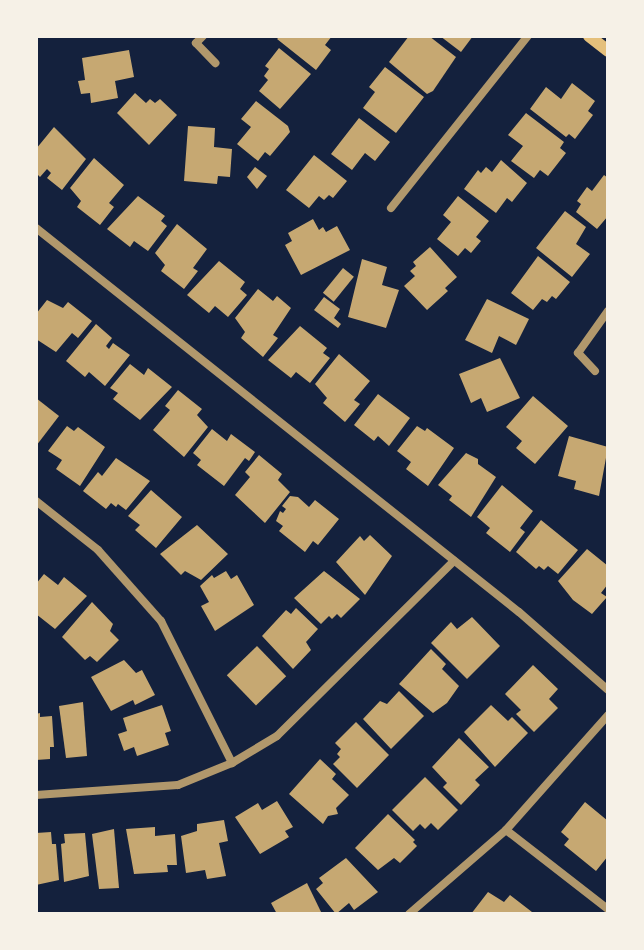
<!DOCTYPE html>
<style>
body{margin:0}
#map{position:relative;width:644px;height:950px;overflow:hidden;background:#14213d;font-family:"Zilla Slab",serif}
div>[style]{position:absolute}
[style*='--x']{left:calc(var(--x)*1px);top:calc(var(--y)*1px);width:calc(var(--w)*1px);rotate:calc(var(--a)*1deg)}
.building>*{inset:0;background:#c6a872;transform-origin:0 0}
.minor>*{height:8px;margin:-4px;padding:0 4px;transform-origin:4px;border-radius:4px;background:#b1986c}
.secondary>*{height:12px;margin:-6px;padding:0 6px;transform-origin:6px;border-radius:6px;background:#e5c07b}
span{translate:-50% -50%;white-space:nowrap;text-align:center;line-height:1.15;-webkit-text-stroke:6px #f6f1e7;paint-order:stroke}
.frame{position:absolute;inset:0;border:38px solid #f6f1e7;pointer-events:none}
</style>
<div id="map">
<div class="building">
<i style="clip-path:polygon(280px 36px,332px 36px,325px 45px,331px 50px,316px 70px,277px 39px)"></i>
<i style="clip-path:polygon(409px 36px,429px 36px,456px 57px,433px 91px,427px 94px,389px 62px)"></i>
<i style="clip-path:polygon(440px 36px,473px 36px,461px 52px)"></i>
<i style="clip-path:polygon(279px 48px,311px 74px,280px 109px,259px 91px,268px 80px,264px 76px,269px 69px,265px 66px)"></i>
<i style="clip-path:polygon(129px 50px,134px 77px,115px 81px,118px 98px,91px 103px,90px 93px,81px 94px,78px 81px,85px 80px,82px 58px)"></i>
<i style="clip-path:polygon(385px 67px,424px 97px,396px 133px,363px 108px,375px 92px,369px 87px)"></i>
<i style="clip-path:polygon(572px 83px,595px 101px,588px 111px,593px 115px,575px 139px,569px 134px,566px 137px,530px 109px,546px 87px,561px 99px)"></i>
<i style="clip-path:polygon(135px 93px,146px 103px,150px 99px,155px 103px,160px 99px,177px 115px,149px 145px,117px 113px)"></i>
<i style="clip-path:polygon(256px 101px,288px 126px,290px 132px,270px 156px,265px 152px,258px 161px,237px 144px,251px 127px,241px 119px)"></i>
<i style="clip-path:polygon(526px 113px,564px 142px,560px 148px,566px 153px,548px 176px,540px 170px,534px 178px,511px 161px,523px 146px,508px 135px)"></i>
<i style="clip-path:polygon(359px 118px,390px 142px,375px 161px,365px 153px,352px 170px,331px 154px)"></i>
<i style="clip-path:polygon(188px 126px,215px 128px,214px 147px,232px 149px,230px 177px,218px 176px,217px 184px,184px 181px)"></i>
<i style="clip-path:polygon(54px 127px,86px 159px,62px 190px,47px 178px,51px 173px,47px 169px,40px 177px,36px 173px,36px 149px)"></i>
<i style="clip-path:polygon(314px 155px,347px 181px,333px 198px,329px 195px,324px 200px,319px 196px,309px 208px,286px 190px)"></i>
<i style="clip-path:polygon(94px 158px,124px 185px,109px 203px,114px 207px,100px 225px,77px 207px,81px 201px,70px 188px)"></i>
<i style="clip-path:polygon(501px 160px,527px 183px,512px 202px,507px 198px,496px 213px,464px 189px,478px 170px,481px 173px,486px 167px,492px 172px)"></i>
<i style="clip-path:polygon(255px 167px,267px 176px,257px 189px,247px 177px)"></i>
<i style="clip-path:polygon(604px 175px,608px 178px,608px 216px,597px 229px,576px 212px,581px 204px,577px 201px,587px 187px,592px 191px)"></i>
<i style="clip-path:polygon(138px 196px,165px 216px,161px 221px,167px 226px,148px 251px,134px 241px,130px 247px,107px 229px)"></i>
<i style="clip-path:polygon(458px 196px,489px 221px,476px 237px,481px 241px,471px 253px,465px 248px,458px 256px,437px 239px,451px 222px,443px 215px)"></i>
<i style="clip-path:polygon(565px 211px,586px 227px,576px 244px,590px 254px,572px 277px,536px 248px)"></i>
<i style="clip-path:polygon(313px 219px,319px 230px,323px 227px,326px 232px,337px 226px,350px 250px,301px 275px,285px 245px,292px 241px,288px 233px)"></i>
<i style="clip-path:polygon(177px 224px,207px 249px,193px 268px,198px 271px,184px 289px,161px 271px,165px 265px,155px 253px)"></i>
<i style="clip-path:polygon(430px 247px,457px 277px,445px 288px,448px 291px,427px 310px,404px 286px,415px 276px,410px 271px,416px 266px,413px 262px)"></i>
<i style="clip-path:polygon(538px 256px,570px 282px,556px 299px,552px 296px,547px 302px,542px 299px,533px 310px,511px 293px)"></i>
<i style="clip-path:polygon(362px 259px,387px 267px,382px 285px,399px 290px,386px 328px,348px 317px)"></i>
<i style="clip-path:polygon(219px 261px,245px 282px,240px 289px,247px 295px,228px 317px,215px 306px,209px 313px,187px 295px)"></i>
<i style="left:343px;top:268px;width:14px;height:32px;rotate:39deg"></i>
<i style="clip-path:polygon(258px 289px,273px 301px,277px 296px,291px 308px,273px 335px,278px 338px,263px 357px,241px 338px,245px 332px,235px 318px)"></i>
<i style="clip-path:polygon(324px 297px,340px 309px,334px 318px,341px 324px,338px 328px,314px 310px)"></i>
<i style="clip-path:polygon(487px 299px,529px 319px,516px 345px,499px 336px,492px 353px,465px 340px)"></i>
<i style="clip-path:polygon(47px 300px,63px 308px,68px 302px,92px 321px,78px 338px,72px 333px,56px 352px,36px 339px,36px 314px)"></i>
<i style="clip-path:polygon(96px 324px,112px 338px,106px 346px,109px 349px,113px 343px,130px 355px,105px 386px,89px 372px,85px 377px,66px 361px)"></i>
<i style="clip-path:polygon(300px 326px,327px 348px,323px 353px,330px 358px,310px 383px,296px 372px,291px 378px,268px 360px)"></i>
<i style="clip-path:polygon(339px 354px,370px 381px,354px 400px,360px 404px,345px 422px,323px 403px,327px 398px,315px 384px)"></i>
<i style="clip-path:polygon(500px 358px,520px 398px,487px 412px,481px 398px,471px 403px,459px 374px)"></i>
<i style="clip-path:polygon(130px 364px,144px 375px,148px 368px,172px 387px,140px 420px,113px 399px,118px 393px,110px 388px)"></i>
<i style="clip-path:polygon(178px 390px,202px 409px,197px 415px,208px 427px,184px 457px,153px 430px,170px 410px,165px 406px)"></i>
<i style="clip-path:polygon(378px 394px,410px 418px,389px 446px,378px 436px,374px 441px,354px 425px)"></i>
<i style="clip-path:polygon(533px 396px,568px 426px,535px 464px,516px 448px,522px 441px,506px 427px)"></i>
<i style="clip-path:polygon(36px 398px,59px 416px,36px 446px)"></i>
<i style="clip-path:polygon(67px 426px,74px 431px,78px 427px,105px 447px,80px 486px,56px 469px,62px 460px,48px 451px)"></i>
<i style="clip-path:polygon(417px 426px,425px 431px,427px 428px,454px 448px,428px 486px,406px 469px,411px 462px,397px 451px)"></i>
<i style="clip-path:polygon(212px 429px,227px 441px,231px 434px,255px 452px,249px 461px,245px 458px,224px 486px,197px 465px,201px 460px,193px 453px)"></i>
<i style="clip-path:polygon(569px 436px,608px 447px,599px 496px,574px 489px,576px 481px,558px 476px)"></i>
<i style="clip-path:polygon(466px 453px,478px 459px,478px 464px,496px 477px,471px 517px,449px 500px,452px 496px,438px 485px)"></i>
<i style="clip-path:polygon(259px 455px,282px 474px,278px 480px,290px 492px,265px 523px,235px 495px,250px 477px,245px 472px)"></i>
<i style="clip-path:polygon(116px 458px,150px 481px,126px 510px,118px 504px,116px 507px,111px 503px,106px 509px,83px 491px,98px 472px,102px 476px)"></i>
<i style="clip-path:polygon(502px 485px,533px 511px,520px 528px,525px 532px,510px 552px,486px 533px,490px 528px,477px 517px)"></i>
<i style="clip-path:polygon(151px 490px,182px 517px,156px 548px,135px 530px,140px 525px,128px 516px)"></i>
<i style="clip-path:polygon(290px 496px,298px 497px,309px 507px,315px 500px,339px 519px,318px 545px,313px 541px,305px 552px,279px 531px,283px 526px,276px 521px,280px 511px,283px 513px,286px 509px,282px 506px)"></i>
<i style="clip-path:polygon(541px 520px,578px 550px,558px 574px,548px 566px,544px 570px,539px 566px,536px 569px,516px 552px)"></i>
<i style="clip-path:polygon(197px 525px,228px 554px,201px 580px,185px 571px,181px 575px,160px 554px)"></i>
<i style="clip-path:polygon(370px 535px,392px 556px,365px 595px,336px 562px,360px 536px,364px 541px)"></i>
<i style="clip-path:polygon(587px 549px,608px 566px,608px 584px,601px 593px,607px 597px,592px 614px,573px 600px,558px 581px)"></i>
<i style="clip-path:polygon(226px 571px,231px 579px,237px 575px,254px 605px,215px 631px,201px 606px,209px 602px,200px 586px,212px 575px,214px 578px)"></i>
<i style="clip-path:polygon(324px 571px,360px 599px,341px 618px,337px 614px,332px 619px,329px 616px,321px 624px,294px 598px)"></i>
<i style="clip-path:polygon(44px 574px,58px 585px,64px 577px,87px 596px,55px 629px,36px 614px,36px 584px)"></i>
<i style="clip-path:polygon(92px 602px,113px 624px,110px 631px,119px 640px,97px 662px,90px 656px,85px 660px,62px 637px)"></i>
<i style="clip-path:polygon(296px 608px,318px 629px,306px 642px,311px 650px,293px 669px,262px 636px,286px 610px,291px 614px)"></i>
<i style="clip-path:polygon(472px 617px,500px 646px,467px 679px,431px 643px,451px 622px,457px 629px)"></i>
<i style="left:257px;top:646px;width:42px;height:42px;rotate:46deg"></i>
<i style="clip-path:polygon(431px 649px,446px 664px,442px 669px,459px 686px,447px 703px,433px 713px,399px 684px)"></i>
<i style="clip-path:polygon(124px 660px,136px 673px,142px 670px,155px 695px,135px 705px,133px 700px,111px 711px,91px 677px)"></i>
<i style="clip-path:polygon(533px 665px,558px 689px,549px 699px,558px 708px,534px 732px,516px 714px,521px 710px,505px 694px)"></i>
<i style="clip-path:polygon(399px 691px,424px 716px,391px 749px,363px 719px,380px 701px,387px 704px)"></i>
<i style="clip-path:polygon(83px 702px,87px 756px,66px 758px,59px 706px)"></i>
<i style="clip-path:polygon(162px 705px,171px 731px,165px 733px,169px 745px,137px 756px,134px 747px,124px 751px,118px 734px,127px 731px,123px 718px)"></i>
<i style="clip-path:polygon(491px 705px,508px 721px,512px 717px,528px 733px,495px 767px,464px 732px)"></i>
<i style="clip-path:polygon(40px 713px,40px 717px,52px 716px,54px 747px,50px 747px,50px 759px,36px 760px,36px 714px)"></i>
<i style="clip-path:polygon(356px 722px,389px 755px,357px 788px,333px 764px,340px 757px,337px 754px,341px 749px,335px 743px)"></i>
<i style="clip-path:polygon(459px 738px,489px 767px,475px 780px,480px 785px,461px 805px,443px 787px,447px 783px,432px 767px)"></i>
<i style="clip-path:polygon(320px 759px,336px 774px,332px 779px,349px 795px,336px 808px,338px 814px,328px 816px,323px 824px,289px 794px)"></i>
<i style="clip-path:polygon(425px 777px,458px 810px,438px 830px,431px 823px,425px 829px,420px 824px,413px 831px,392px 810px)"></i>
<i style="clip-path:polygon(277px 801px,293px 827px,285px 831px,289px 837px,260px 854px,235px 817px,258px 803px,262px 810px)"></i>
<i style="clip-path:polygon(585px 802px,608px 821px,608px 856px,596px 871px,564px 845px,569px 839px,561px 832px)"></i>
<i style="clip-path:polygon(388px 814px,415px 840px,413px 842px,417px 846px,400px 863px,394px 858px,378px 870px,355px 848px)"></i>
<i style="clip-path:polygon(224px 820px,228px 841px,219px 843px,226px 876px,207px 879px,205px 870px,186px 873px,181px 836px,197px 831px,197px 824px)"></i>
<i style="clip-path:polygon(155px 827px,155px 836px,175px 834px,177px 865px,167px 865px,168px 872px,134px 874px,126px 829px)"></i>
<i style="clip-path:polygon(114px 829px,119px 888px,99px 889px,92px 834px)"></i>
<i style="clip-path:polygon(51px 832px,52px 844px,56px 844px,59px 880px,36px 885px,36px 833px)"></i>
<i style="clip-path:polygon(85px 833px,89px 876px,64px 882px,61px 844px,65px 843px,64px 834px)"></i>
<i style="clip-path:polygon(346px 858px,378px 892px,354px 910px,349px 903px,336px 914px,316px 889px,323px 883px,319px 878px)"></i>
<i style="clip-path:polygon(307px 883px,322px 914px,277px 914px,271px 903px)"></i>
<i style="clip-path:polygon(488px 892px,504px 902px,510px 895px,532px 912px,471px 914px)"></i>
</div>
<div class="minor">
<i style="--x:203;--y:36;--w:10;--a:135"></i>
<i style="--x:196;--y:43;--w:28;--a:46"></i>
<i style="--x:391;--y:208;--w:220;--a:-51.5"></i>
<i style="--x:36;--y:228;--w:617;--a:38.49"></i>
<i style="--x:519;--y:612;--w:118;--a:41.2"></i>
<i style="--x:595;--y:371;--w:25;--a:-133"></i>
<i style="--x:578;--y:353;--w:52;--a:-54.5"></i>
<i style="--x:36;--y:501;--w:79;--a:38.3"></i>
<i style="--x:98;--y:550;--w:95;--a:48.4"></i>
<i style="--x:161;--y:621;--w:159;--a:63.4"></i>
<i style="--x:36;--y:795;--w:142;--a:-4"></i>
<i style="--x:178;--y:785;--w:58;--a:-22.2"></i>
<i style="--x:232;--y:763;--w:52;--a:-31"></i>
<i style="--x:277;--y:736;--w:249;--a:-44.7"></i>
<i style="--x:506;--y:830;--w:129;--a:37.8"></i>
<i style="--x:409;--y:914;--w:128;--a:-40.9"></i>
<i style="--x:506;--y:830;--w:154;--a:-48.4"></i>
</div>
<div class="secondary">
<i style="--x:589;--y:36;--w:24;--a:38"></i>
</div>
<div class="frame"></div>
</div>
